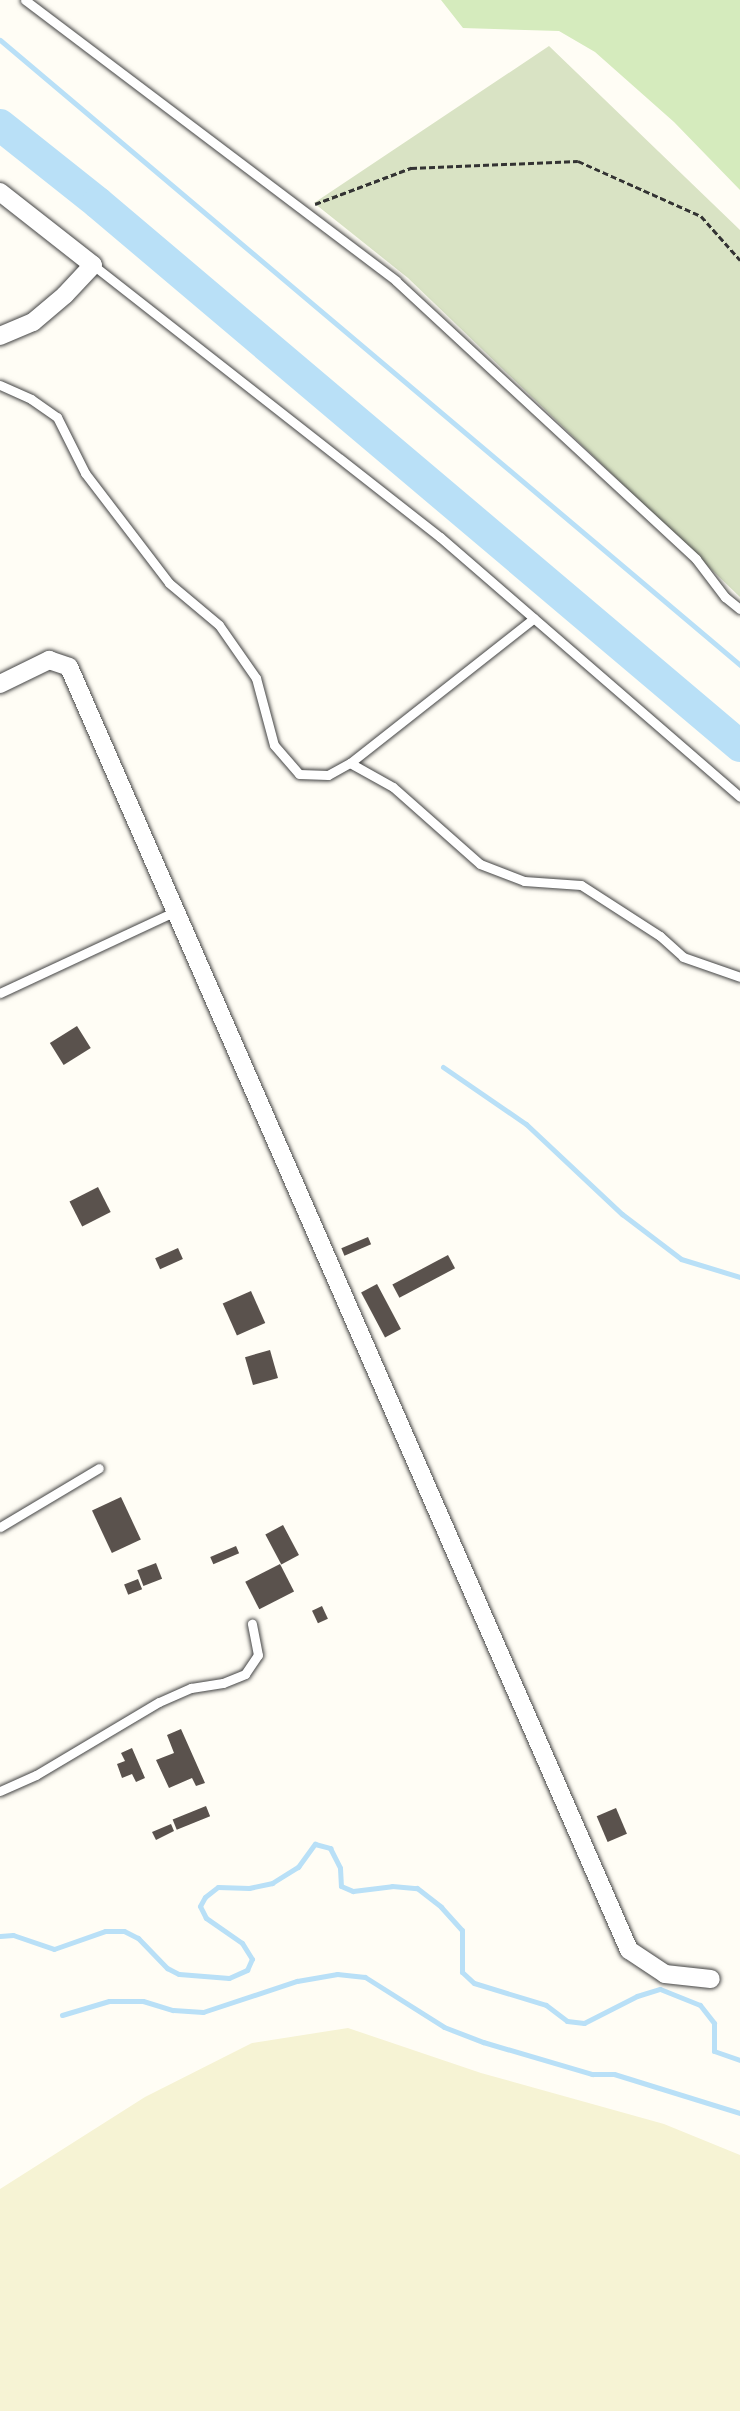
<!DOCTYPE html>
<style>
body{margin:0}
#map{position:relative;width:740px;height:2411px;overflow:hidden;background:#fffdf5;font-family:Lora,serif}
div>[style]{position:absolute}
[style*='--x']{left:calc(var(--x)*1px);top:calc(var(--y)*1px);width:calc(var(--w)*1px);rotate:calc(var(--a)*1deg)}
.farmland>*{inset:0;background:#f6f3d4}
.green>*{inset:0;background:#d5ebbd}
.cemetery>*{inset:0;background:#d9e3c4}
.stream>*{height:5px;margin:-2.5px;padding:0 2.5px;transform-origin:2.5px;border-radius:2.5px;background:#b9e0f7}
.river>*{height:32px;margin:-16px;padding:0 16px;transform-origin:16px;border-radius:16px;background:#b9e0f7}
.building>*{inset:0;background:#5a524d;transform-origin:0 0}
.path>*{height:3px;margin-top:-1.5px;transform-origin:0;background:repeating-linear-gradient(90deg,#333 0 6px,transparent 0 9px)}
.roads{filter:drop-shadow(0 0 2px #444) drop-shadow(0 0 2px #444)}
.service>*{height:9px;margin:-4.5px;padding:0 4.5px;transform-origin:4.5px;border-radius:4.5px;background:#fff}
.minor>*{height:18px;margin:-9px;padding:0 9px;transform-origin:9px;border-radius:9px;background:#fff}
span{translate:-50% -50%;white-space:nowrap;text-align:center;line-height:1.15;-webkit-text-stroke:6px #fff;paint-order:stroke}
</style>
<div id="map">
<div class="farmland">
<i style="clip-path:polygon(348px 2028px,481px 2073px,664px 2124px,740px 2155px,740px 2411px,0 2411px,0 2189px,145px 2097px,252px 2043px)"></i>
</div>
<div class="green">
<i style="clip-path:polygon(441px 0,740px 0,740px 190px,674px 122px,595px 52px,559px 31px,463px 28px)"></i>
</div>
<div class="cemetery">
<i style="clip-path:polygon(549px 46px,740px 230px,740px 597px,408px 278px,314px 203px)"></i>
</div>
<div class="stream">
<i style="--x:0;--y:40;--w:969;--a:40.18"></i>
<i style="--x:443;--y:1067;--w:101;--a:34.5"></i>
<i style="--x:526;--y:1124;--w:132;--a:43.2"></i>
<i style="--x:622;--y:1214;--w:74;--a:37.3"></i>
<i style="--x:681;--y:1259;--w:62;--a:17"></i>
<i style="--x:0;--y:1936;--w:13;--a:-4"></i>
<i style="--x:13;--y:1935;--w:43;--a:18.9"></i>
<i style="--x:54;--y:1949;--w:54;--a:-19.4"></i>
<i style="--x:105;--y:1931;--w:19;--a:0"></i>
<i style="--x:124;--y:1931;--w:16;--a:27"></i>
<i style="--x:138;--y:1938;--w:42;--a:46"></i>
<i style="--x:167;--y:1968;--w:13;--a:27"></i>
<i style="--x:179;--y:1974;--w:50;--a:4.6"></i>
<i style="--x:229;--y:1978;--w:20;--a:-24"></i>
<i style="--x:247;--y:1970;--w:12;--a:-66"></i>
<i style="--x:252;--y:1959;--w:19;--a:-122"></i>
<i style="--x:242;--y:1943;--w:44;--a:-145.2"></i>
<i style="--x:206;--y:1918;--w:13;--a:-117"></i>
<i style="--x:200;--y:1906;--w:10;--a:-61"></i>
<i style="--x:205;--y:1897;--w:16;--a:-38"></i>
<i style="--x:218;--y:1887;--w:31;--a:2"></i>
<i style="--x:249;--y:1888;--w:24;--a:-12"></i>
<i style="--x:272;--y:1883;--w:31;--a:-32"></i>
<i style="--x:298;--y:1867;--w:29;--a:-54"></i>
<i style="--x:315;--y:1844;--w:16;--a:15"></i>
<i style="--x:330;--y:1848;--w:22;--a:63"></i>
<i style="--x:340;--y:1868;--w:18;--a:87"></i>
<i style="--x:341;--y:1886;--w:13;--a:23"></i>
<i style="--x:353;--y:1891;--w:39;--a:-7"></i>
<i style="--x:392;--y:1886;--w:25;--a:5"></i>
<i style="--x:417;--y:1888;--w:31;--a:38"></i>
<i style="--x:441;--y:1907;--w:31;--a:48"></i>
<i style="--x:462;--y:1930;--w:42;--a:90"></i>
<i style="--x:462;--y:1972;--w:16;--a:43"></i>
<i style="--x:474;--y:1983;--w:75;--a:17"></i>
<i style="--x:546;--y:2005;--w:26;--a:37"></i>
<i style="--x:567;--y:2021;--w:17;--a:7"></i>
<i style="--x:584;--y:2023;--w:59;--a:-27"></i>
<i style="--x:637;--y:1996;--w:24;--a:-17"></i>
<i style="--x:660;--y:1989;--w:43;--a:21.8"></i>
<i style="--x:700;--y:2005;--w:23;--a:52"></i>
<i style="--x:714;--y:2023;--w:28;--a:90"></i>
<i style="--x:714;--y:2051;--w:28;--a:19"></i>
<i style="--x:62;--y:2015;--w:49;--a:-16.6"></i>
<i style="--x:109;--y:2001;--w:34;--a:0"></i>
<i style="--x:143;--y:2001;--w:31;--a:17"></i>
<i style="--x:173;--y:2010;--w:30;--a:4"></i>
<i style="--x:203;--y:2012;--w:99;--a:-18.3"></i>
<i style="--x:297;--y:1981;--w:41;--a:-9.9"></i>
<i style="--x:337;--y:1974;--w:28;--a:6"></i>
<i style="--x:365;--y:1977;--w:93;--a:32.3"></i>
<i style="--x:444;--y:2027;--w:42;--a:21"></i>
<i style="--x:483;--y:2042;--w:114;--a:16.4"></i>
<i style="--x:592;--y:2074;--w:22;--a:0"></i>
<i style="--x:614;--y:2074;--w:132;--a:17.2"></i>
</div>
<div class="river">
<i style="--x:0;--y:125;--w:125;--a:38.5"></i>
<i style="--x:98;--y:203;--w:841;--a:40.22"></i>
</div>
<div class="building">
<i style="left:77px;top:1026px;width:26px;height:32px;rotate:58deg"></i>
<i style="left:98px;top:1187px;width:28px;height:32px;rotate:63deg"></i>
<i style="left:368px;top:1237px;width:8px;height:29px;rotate:67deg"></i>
<i style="left:178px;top:1248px;width:12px;height:25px;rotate:66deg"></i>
<i style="left:448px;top:1255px;width:15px;height:63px;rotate:62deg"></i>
<i style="left:377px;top:1284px;width:51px;height:18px;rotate:62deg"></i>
<i style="left:251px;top:1291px;width:35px;height:31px;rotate:66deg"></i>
<i style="left:270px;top:1350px;width:29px;height:26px;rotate:74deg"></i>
<i style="left:121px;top:1497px;width:47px;height:32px;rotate:65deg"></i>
<i style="left:283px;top:1525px;width:34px;height:20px;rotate:62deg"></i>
<i style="left:236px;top:1546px;width:8px;height:28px;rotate:67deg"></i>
<i style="left:156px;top:1563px;width:17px;height:20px;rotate:69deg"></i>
<i style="left:280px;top:1564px;width:31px;height:39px;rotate:63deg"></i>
<i style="left:138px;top:1579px;width:11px;height:15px;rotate:68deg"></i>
<i style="left:322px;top:1606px;width:14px;height:11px;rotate:65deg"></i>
<i style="clip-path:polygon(181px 1729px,205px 1783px,196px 1786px,192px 1778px,169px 1788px,156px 1760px,174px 1753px,167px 1735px)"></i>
<i style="clip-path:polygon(132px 1748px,145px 1778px,136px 1782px,132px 1774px,122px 1778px,117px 1764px,125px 1761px,121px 1753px)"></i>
<i style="left:206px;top:1806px;width:11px;height:36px;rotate:68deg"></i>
<i style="left:616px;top:1808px;width:28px;height:21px;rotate:67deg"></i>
<i style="clip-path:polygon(171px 1824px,174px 1831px,156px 1840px,152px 1832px)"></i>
</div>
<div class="path">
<i style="--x:315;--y:204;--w:103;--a:-20.6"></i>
<i style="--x:411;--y:168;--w:167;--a:-2.4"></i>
<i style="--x:578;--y:161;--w:135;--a:24.1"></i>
<i style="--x:701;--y:216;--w:59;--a:48.4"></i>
</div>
<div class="roads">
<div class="service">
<i style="--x:25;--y:0;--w:465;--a:37.1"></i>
<i style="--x:396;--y:281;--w:409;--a:42.8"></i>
<i style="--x:696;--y:559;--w:48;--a:52.7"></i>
<i style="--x:725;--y:597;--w:19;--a:39"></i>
<i style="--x:93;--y:265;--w:441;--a:38.1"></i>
<i style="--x:440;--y:537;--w:397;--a:40.9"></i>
<i style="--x:0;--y:385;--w:34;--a:24"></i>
<i style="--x:31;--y:399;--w:32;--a:35"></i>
<i style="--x:57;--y:417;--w:63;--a:63.4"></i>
<i style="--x:85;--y:473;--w:138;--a:52.6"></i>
<i style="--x:169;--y:583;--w:65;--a:40"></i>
<i style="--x:219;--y:625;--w:65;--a:55.1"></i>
<i style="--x:256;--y:678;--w:69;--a:75"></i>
<i style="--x:274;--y:745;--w:38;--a:49"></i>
<i style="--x:299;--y:774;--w:29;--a:2"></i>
<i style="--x:328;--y:775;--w:25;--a:-29"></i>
<i style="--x:350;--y:763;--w:234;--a:-38.2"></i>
<i style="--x:350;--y:763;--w:49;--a:29.2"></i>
<i style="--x:393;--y:787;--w:116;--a:41.5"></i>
<i style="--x:480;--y:864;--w:47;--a:21.1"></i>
<i style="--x:524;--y:881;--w:57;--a:4"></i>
<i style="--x:581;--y:885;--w:94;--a:32.8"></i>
<i style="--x:660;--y:936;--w:31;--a:42"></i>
<i style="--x:683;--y:957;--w:60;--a:19.3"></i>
<i style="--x:0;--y:993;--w:192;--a:-25"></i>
<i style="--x:0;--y:1527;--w:115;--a:-30.8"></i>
<i style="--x:0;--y:1791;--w:39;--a:-24"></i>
<i style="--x:36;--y:1775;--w:143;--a:-30.7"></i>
<i style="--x:159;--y:1702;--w:35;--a:-24"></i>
<i style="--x:191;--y:1688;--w:32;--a:-9"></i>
<i style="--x:223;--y:1683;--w:24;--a:-22"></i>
<i style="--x:245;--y:1674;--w:23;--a:-56"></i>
<i style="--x:258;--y:1655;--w:32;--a:-101"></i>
</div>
<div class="minor">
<i style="--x:0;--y:192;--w:118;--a:38.1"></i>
<i style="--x:93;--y:265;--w:41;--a:133"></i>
<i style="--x:65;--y:295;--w:42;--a:139.8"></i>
<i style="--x:33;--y:322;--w:36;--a:157"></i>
<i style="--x:0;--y:684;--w:55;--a:-26.1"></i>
<i style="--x:49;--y:660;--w:21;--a:19"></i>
<i style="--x:69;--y:667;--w:1400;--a:66.42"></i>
<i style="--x:629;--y:1950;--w:43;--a:33.7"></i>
<i style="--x:665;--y:1974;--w:46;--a:6.2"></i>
</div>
</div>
</div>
